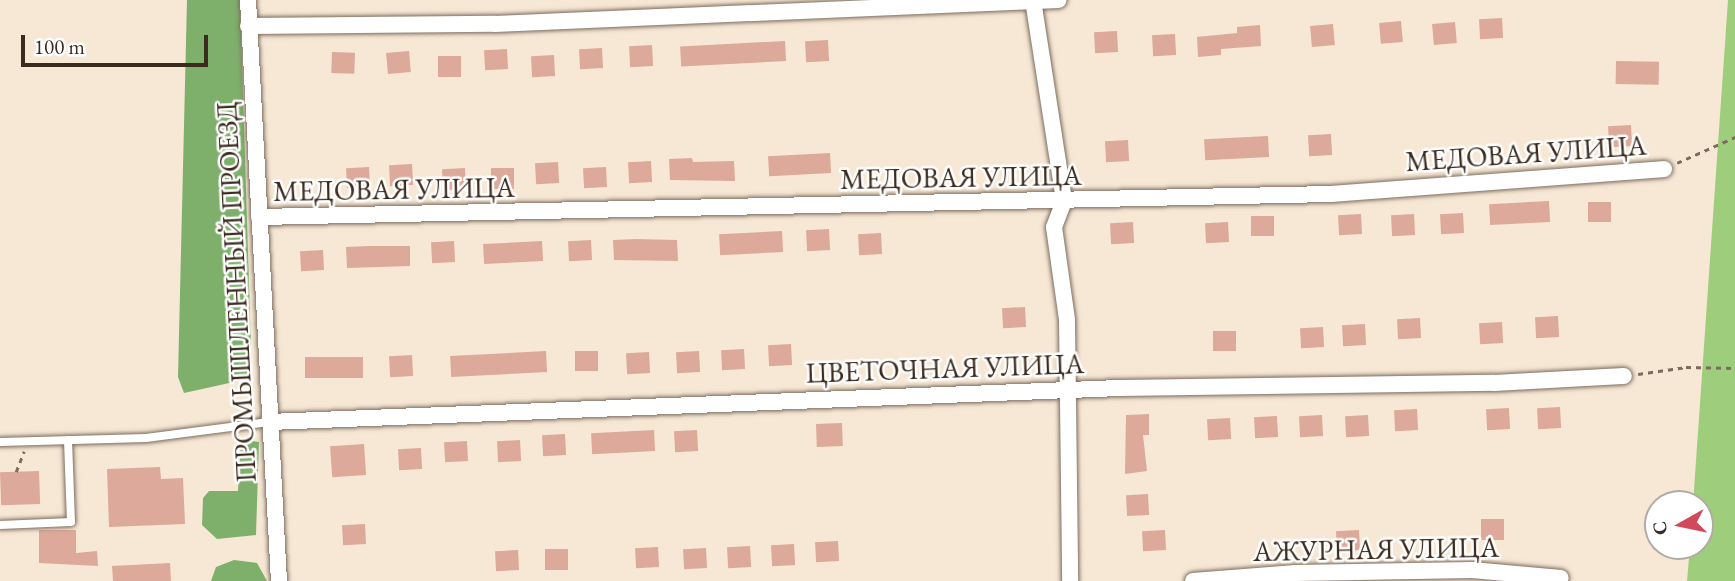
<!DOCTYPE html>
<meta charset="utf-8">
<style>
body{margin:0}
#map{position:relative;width:1735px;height:581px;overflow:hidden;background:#f7e8d5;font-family:"EB Garamond",serif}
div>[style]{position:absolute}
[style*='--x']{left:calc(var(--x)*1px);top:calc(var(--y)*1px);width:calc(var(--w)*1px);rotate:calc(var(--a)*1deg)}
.green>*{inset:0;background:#9ecd7b}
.forest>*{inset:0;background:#7eb06b}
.building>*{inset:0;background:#dca99a;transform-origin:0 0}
.path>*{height:2.5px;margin-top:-1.25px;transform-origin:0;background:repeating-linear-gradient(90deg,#7d6c5e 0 5px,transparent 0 10px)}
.roads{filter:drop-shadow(0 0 2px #7d6c5e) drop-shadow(0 0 2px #7d6c5e)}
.service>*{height:8px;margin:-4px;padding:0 4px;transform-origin:4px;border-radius:4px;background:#fff}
.minor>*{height:16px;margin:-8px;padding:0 8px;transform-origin:8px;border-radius:8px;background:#fff}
span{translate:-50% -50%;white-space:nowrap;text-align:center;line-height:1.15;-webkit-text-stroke:5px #fff;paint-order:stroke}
.street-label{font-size:28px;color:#3b2a1e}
.north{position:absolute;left:1644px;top:490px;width:70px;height:70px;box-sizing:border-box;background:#fff;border:2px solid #b1aaa5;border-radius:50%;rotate:261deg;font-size:19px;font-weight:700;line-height:28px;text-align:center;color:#3b2a1e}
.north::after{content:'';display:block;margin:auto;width:24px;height:32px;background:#d1495b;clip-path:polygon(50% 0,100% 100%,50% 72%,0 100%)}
.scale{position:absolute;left:21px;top:35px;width:187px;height:32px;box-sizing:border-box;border:4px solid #3b2a1e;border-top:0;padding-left:9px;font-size:21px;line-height:24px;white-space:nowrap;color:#3b2a1e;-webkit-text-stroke:5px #fff;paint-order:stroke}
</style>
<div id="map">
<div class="green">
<i style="clip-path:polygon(1728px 0,1735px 0,1735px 581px,1687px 581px,1690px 546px,1700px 546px,1700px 504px,1693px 504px)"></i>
</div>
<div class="forest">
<i style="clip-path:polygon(187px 0,240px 0,252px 378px,184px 393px,178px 377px)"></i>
<i style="clip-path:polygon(241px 439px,259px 442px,256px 535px,217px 539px,202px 525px,203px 498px,209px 491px,238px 491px)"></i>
<i style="clip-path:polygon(234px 560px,257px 563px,267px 581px,211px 581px,216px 567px)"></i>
</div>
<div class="building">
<i style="left:1502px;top:18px;width:20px;height:23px;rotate:87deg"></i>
<i style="left:1401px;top:21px;width:21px;height:22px;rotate:85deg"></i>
<i style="left:1455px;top:22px;width:21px;height:23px;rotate:85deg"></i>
<i style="left:1333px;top:24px;width:21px;height:23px;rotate:85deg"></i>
<i style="clip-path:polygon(1260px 25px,1261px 46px,1221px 49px,1221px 55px,1198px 57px,1197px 37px,1237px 33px,1237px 27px)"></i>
<i style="left:1117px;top:31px;width:21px;height:23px;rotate:87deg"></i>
<i style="left:1175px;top:34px;width:21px;height:23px;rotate:87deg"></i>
<i style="left:828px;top:40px;width:21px;height:23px;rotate:87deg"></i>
<i style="left:785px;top:41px;width:20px;height:105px;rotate:87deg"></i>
<i style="left:652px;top:45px;width:21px;height:23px;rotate:87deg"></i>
<i style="left:602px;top:48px;width:20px;height:23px;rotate:87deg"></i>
<i style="left:507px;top:49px;width:20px;height:23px;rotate:87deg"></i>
<i style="left:409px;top:51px;width:21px;height:23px;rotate:85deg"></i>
<i style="left:332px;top:52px;width:23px;height:21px;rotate:2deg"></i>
<i style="left:554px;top:55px;width:21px;height:23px;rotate:87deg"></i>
<i style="left:461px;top:56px;width:21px;height:23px;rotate:90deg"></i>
<i style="left:1616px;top:61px;width:43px;height:23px;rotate:1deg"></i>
<i style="left:1631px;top:125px;width:21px;height:23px;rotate:87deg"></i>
<i style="left:1331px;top:134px;width:21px;height:23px;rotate:87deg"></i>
<i style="left:1268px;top:136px;width:21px;height:64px;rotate:87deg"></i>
<i style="left:1128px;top:140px;width:21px;height:23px;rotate:87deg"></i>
<i style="left:830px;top:153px;width:20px;height:62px;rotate:87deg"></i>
<i style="clip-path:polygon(692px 158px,693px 162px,734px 161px,735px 181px,670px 180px,669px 159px)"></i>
<i style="left:651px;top:161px;width:21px;height:23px;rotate:87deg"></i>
<i style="left:558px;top:162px;width:21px;height:23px;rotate:87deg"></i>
<i style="left:412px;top:164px;width:21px;height:23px;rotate:87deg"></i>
<i style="left:369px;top:167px;width:20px;height:23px;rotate:87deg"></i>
<i style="left:606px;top:167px;width:20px;height:23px;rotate:87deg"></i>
<i style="left:465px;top:168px;width:21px;height:23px;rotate:87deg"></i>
<i style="left:514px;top:168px;width:21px;height:23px;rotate:90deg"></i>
<i style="left:1549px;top:201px;width:21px;height:60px;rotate:87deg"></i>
<i style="left:1611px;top:202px;width:20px;height:23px;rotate:90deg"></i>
<i style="left:1463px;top:213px;width:20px;height:23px;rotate:87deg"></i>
<i style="left:1361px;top:214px;width:20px;height:23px;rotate:87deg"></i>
<i style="left:1414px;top:214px;width:21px;height:23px;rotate:87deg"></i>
<i style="left:1274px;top:216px;width:20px;height:23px;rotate:90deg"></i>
<i style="left:1133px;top:222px;width:21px;height:23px;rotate:87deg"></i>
<i style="left:1228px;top:222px;width:20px;height:23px;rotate:87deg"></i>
<i style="left:829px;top:229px;width:21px;height:23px;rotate:87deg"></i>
<i style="left:782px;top:231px;width:21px;height:63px;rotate:87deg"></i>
<i style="left:881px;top:233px;width:21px;height:23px;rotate:87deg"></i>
<i style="clip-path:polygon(636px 239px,677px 240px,678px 261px,614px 260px,613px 240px)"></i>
<i style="left:591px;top:240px;width:20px;height:23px;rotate:87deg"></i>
<i style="left:454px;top:241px;width:21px;height:23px;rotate:87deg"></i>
<i style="left:542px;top:241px;width:20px;height:59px;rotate:87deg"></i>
<i style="clip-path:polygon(369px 246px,410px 246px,410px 266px,347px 268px,346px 247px)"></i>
<i style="left:323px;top:250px;width:20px;height:23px;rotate:87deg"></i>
<i style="left:1025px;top:307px;width:20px;height:23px;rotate:87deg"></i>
<i style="left:1558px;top:316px;width:21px;height:23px;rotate:87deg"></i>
<i style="left:1420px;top:318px;width:20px;height:23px;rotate:87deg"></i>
<i style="left:1502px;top:322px;width:21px;height:23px;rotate:87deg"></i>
<i style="left:1365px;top:324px;width:21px;height:23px;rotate:87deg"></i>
<i style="left:1323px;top:327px;width:20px;height:23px;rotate:87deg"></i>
<i style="left:1236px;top:331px;width:20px;height:23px;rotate:90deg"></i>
<i style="left:791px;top:344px;width:21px;height:23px;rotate:87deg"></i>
<i style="left:744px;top:349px;width:20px;height:23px;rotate:87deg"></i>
<i style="left:546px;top:351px;width:21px;height:96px;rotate:87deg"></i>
<i style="left:598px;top:351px;width:20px;height:23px;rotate:90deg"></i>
<i style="left:699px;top:351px;width:21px;height:23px;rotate:87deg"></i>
<i style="left:649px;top:352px;width:21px;height:23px;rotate:87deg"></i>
<i style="left:412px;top:355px;width:21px;height:23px;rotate:87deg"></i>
<i style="left:363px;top:357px;width:21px;height:58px;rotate:90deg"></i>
<i style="left:1560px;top:407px;width:21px;height:23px;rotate:87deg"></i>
<i style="left:1509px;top:408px;width:21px;height:23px;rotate:87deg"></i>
<i style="left:1417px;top:409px;width:21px;height:23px;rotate:87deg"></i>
<i style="clip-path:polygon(1149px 414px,1149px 435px,1143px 435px,1147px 471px,1125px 474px,1126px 415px)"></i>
<i style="left:1322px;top:415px;width:21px;height:23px;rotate:87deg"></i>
<i style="left:1368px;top:415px;width:21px;height:23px;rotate:87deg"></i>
<i style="left:1277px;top:416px;width:21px;height:23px;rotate:87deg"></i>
<i style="left:1230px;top:418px;width:21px;height:23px;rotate:87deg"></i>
<i style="left:842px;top:423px;width:23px;height:26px;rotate:88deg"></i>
<i style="left:654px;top:430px;width:21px;height:63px;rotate:87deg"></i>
<i style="left:697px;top:430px;width:21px;height:23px;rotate:87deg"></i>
<i style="left:565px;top:434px;width:21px;height:23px;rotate:87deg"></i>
<i style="left:520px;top:440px;width:21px;height:23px;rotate:87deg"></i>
<i style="left:467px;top:441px;width:20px;height:23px;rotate:87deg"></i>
<i style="left:364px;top:444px;width:31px;height:34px;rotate:86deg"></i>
<i style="left:421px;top:448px;width:21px;height:23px;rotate:87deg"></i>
<i style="clip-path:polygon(160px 467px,161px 479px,183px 478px,185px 524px,109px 527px,107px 469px)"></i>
<i style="left:39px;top:471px;width:33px;height:39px;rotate:88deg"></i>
<i style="left:1148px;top:494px;width:21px;height:22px;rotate:87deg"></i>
<i style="left:1504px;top:519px;width:21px;height:23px;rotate:90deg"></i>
<i style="left:365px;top:524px;width:20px;height:23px;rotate:87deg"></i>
<i style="clip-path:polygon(39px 530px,76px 530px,76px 553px,97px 551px,98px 566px,39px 563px)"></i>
<i style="left:1165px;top:530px;width:20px;height:23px;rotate:87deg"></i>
<i style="left:1359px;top:530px;width:20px;height:23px;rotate:87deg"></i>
<i style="left:838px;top:541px;width:20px;height:23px;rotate:87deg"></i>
<i style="left:794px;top:544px;width:21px;height:23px;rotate:87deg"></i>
<i style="left:750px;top:546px;width:21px;height:23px;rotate:87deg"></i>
<i style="left:658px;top:547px;width:20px;height:23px;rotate:87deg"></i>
<i style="left:706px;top:548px;width:20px;height:23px;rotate:87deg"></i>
<i style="left:545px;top:549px;width:23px;height:21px"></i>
<i style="left:518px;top:550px;width:20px;height:23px;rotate:87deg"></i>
<i style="clip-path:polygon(170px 563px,171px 581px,113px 581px,112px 566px)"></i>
</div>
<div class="path">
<i style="--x:1677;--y:163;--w:64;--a:-24.1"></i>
<i style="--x:1638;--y:374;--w:49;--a:-8.3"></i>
<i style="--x:1686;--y:367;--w:49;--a:1.2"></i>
<i style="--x:16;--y:472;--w:22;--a:-69"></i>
</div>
<div class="roads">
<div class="service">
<i style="--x:0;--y:442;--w:146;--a:-1.6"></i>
<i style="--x:146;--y:438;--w:124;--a:-7.4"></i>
<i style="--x:0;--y:525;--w:71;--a:-2.4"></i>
<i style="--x:71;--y:522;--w:82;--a:-92.1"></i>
</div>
<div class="minor">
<i style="--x:248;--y:0;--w:582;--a:86.95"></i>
<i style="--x:1033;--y:0;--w:203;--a:81.2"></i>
<i style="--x:1064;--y:201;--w:28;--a:111"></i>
<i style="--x:1054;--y:227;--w:94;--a:82"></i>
<i style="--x:1067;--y:320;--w:261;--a:89.3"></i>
<i style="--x:248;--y:26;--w:247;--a:-0.5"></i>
<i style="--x:495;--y:24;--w:564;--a:-2.44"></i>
<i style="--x:259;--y:217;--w:1073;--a:-1.23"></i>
<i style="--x:1332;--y:194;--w:333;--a:-4.3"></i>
<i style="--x:269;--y:422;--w:852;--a:-2.29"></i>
<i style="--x:1120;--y:388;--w:374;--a:-0.8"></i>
<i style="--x:1494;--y:383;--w:130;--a:-3.1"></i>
<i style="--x:1193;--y:581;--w:103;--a:-4.4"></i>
<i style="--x:1296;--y:573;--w:176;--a:-1"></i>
<i style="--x:1472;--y:570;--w:89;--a:5.1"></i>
</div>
</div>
<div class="street-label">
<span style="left:1526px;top:153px;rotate:-4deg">МЕДОВАЯ УЛИЦА</span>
<span style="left:961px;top:177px;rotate:-1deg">МЕДОВАЯ УЛИЦА</span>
<span style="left:394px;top:189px;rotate:-1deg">МЕДОВАЯ УЛИЦА</span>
<span style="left:236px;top:292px;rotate:-93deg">ПРОМЫШЛЕННЫЙ ПРОЕЗД</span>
<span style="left:945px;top:368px;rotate:-2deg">ЦВЕТОЧНАЯ УЛИЦА</span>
<span style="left:1376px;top:549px;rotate:-1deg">АЖУРНАЯ УЛИЦА</span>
</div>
<div class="north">С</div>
<div class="scale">100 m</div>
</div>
